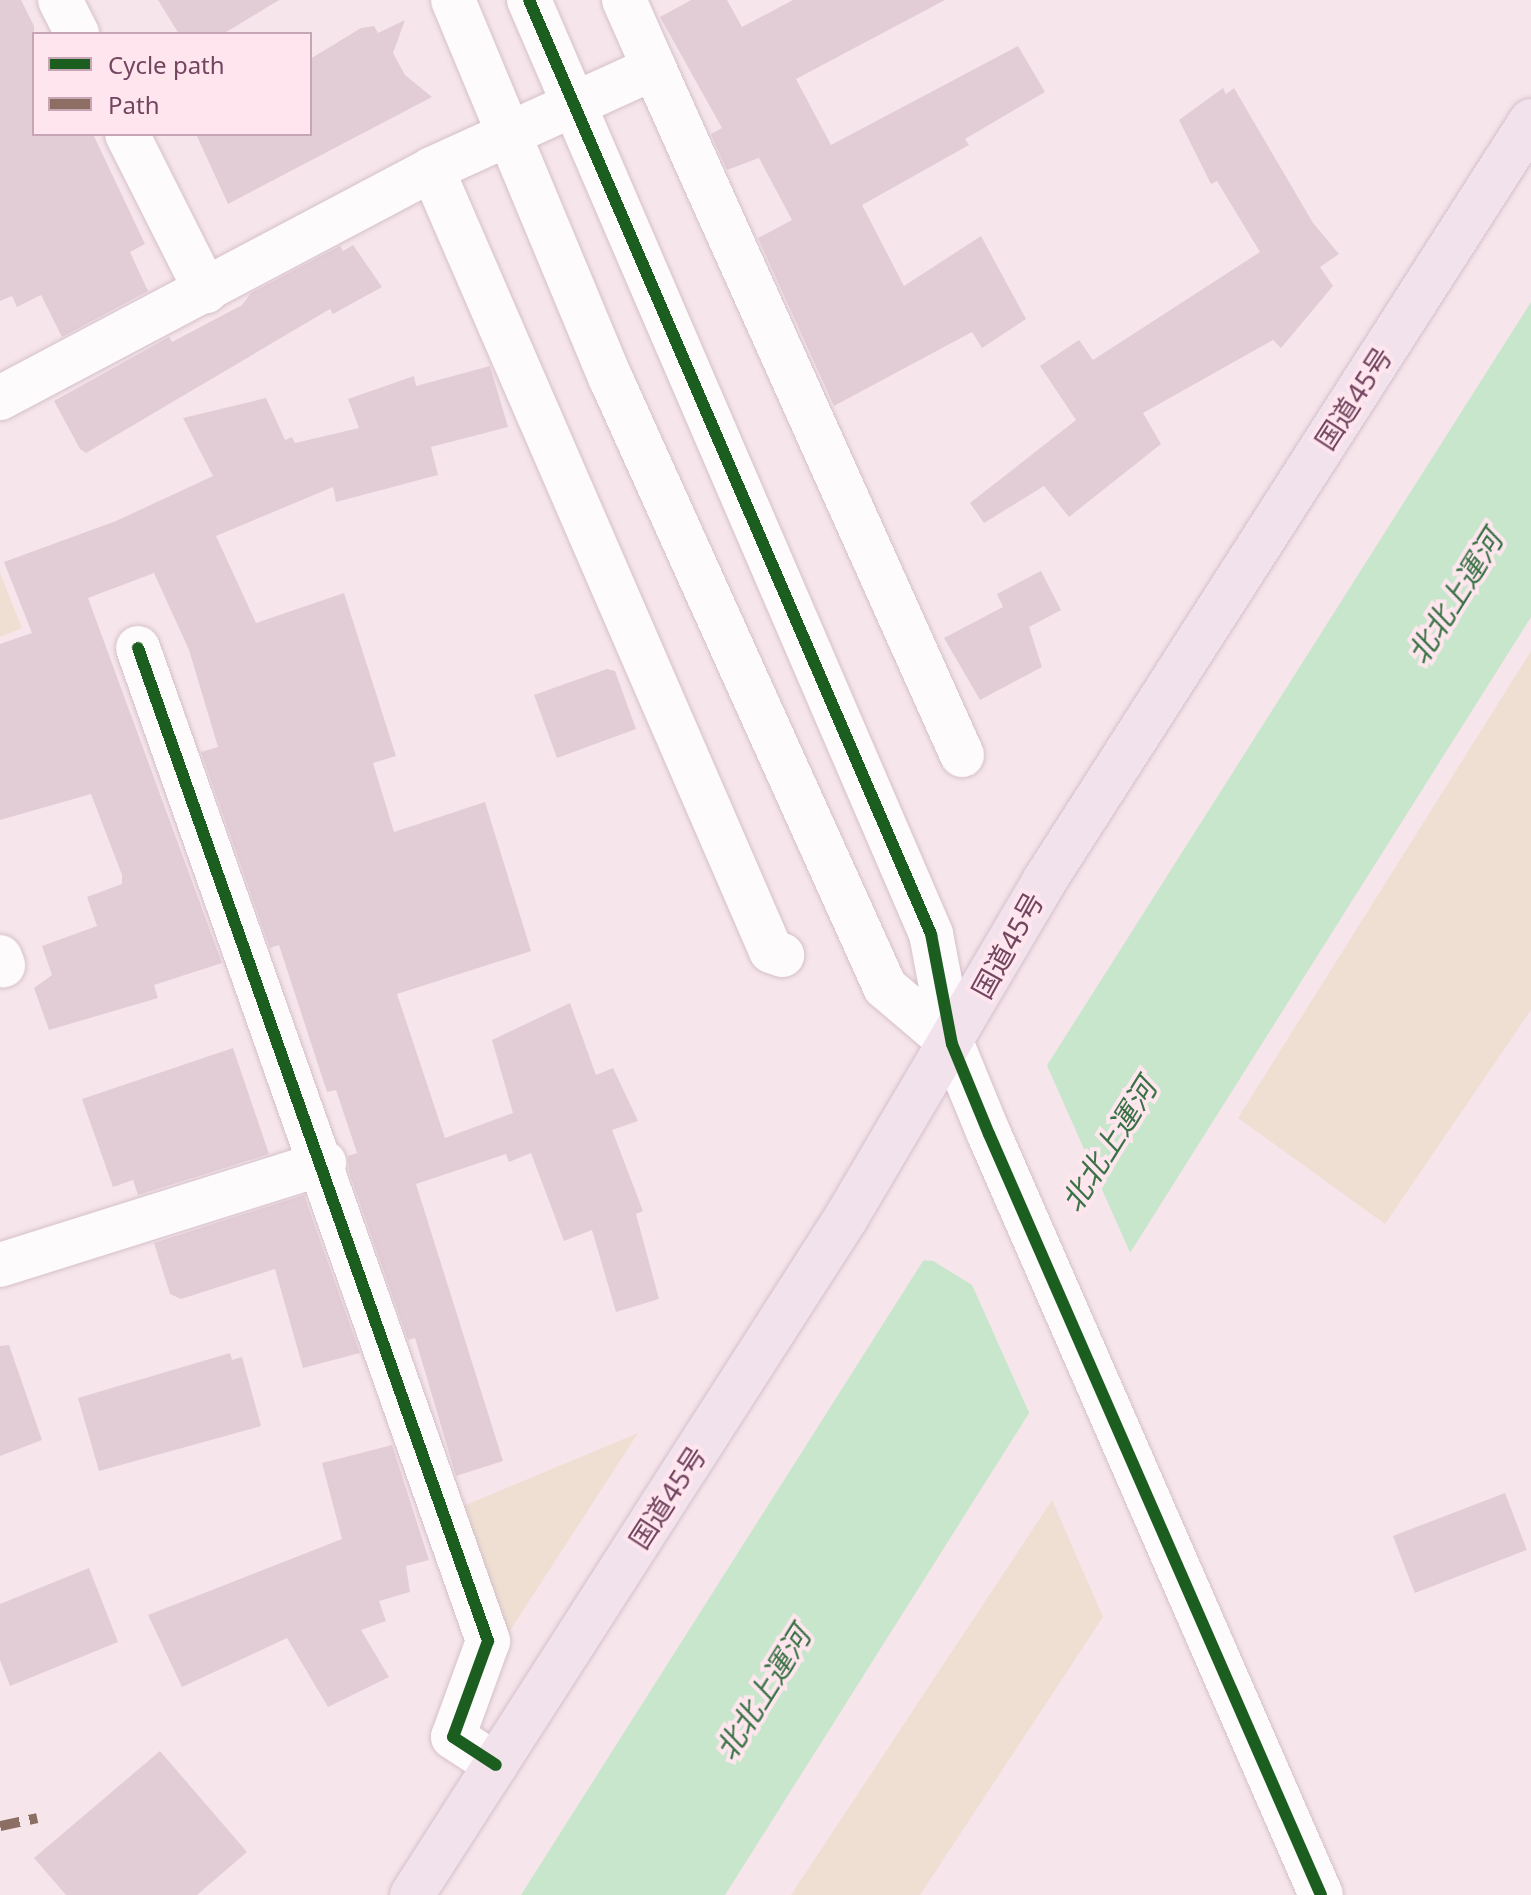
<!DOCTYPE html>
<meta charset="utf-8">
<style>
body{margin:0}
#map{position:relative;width:1531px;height:1895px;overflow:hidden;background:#f6e5eb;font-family:"Noto Sans","Noto Sans JP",sans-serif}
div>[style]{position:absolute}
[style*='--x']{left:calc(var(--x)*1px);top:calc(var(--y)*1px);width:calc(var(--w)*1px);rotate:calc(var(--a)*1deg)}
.green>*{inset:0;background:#efdfd2}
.water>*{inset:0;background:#c7e6cb}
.pier>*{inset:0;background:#f6e5eb}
.building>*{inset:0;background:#e2cdd7;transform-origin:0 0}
.roads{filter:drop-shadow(0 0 2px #d5c0ca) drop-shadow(0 0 2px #d5c0ca)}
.minor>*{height:44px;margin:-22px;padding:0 22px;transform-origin:22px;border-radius:22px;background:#fefbfc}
.highway>*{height:44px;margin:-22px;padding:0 22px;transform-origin:22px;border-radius:22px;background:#f1e2eb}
.quiet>*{height:10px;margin-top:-5px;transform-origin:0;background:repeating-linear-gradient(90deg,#8d6e63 0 20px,transparent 0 30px)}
.cycleway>*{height:12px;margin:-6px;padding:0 6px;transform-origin:6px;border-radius:6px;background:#1b5e20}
span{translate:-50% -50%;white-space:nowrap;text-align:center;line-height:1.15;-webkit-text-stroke:8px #ffe5ee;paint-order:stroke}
.street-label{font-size:28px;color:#734660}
.water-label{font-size:30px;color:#387245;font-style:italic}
.legend{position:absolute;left:32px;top:32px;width:280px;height:104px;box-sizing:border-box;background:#ffe5ee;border:2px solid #c7a5b5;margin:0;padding:10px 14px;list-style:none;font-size:24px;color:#734660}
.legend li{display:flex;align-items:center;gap:16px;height:40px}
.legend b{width:40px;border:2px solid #c7a5b5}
</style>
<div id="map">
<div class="green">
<i style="clip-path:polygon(0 573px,22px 628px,0 637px)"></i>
<i style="clip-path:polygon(1531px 651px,1531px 1010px,1385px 1224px,1238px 1118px)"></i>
<i style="clip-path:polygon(638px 1433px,504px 1640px,456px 1509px)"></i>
<i style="clip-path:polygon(1052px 1500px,1103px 1617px,920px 1895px,791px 1895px)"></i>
</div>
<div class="water">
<i style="clip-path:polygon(1531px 302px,1531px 617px,826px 1735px,725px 1895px,521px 1895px)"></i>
</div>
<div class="pier">
<i style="clip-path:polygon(1045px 1061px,1132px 1257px,1031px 1417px,972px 1285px,933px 1261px,919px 1260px)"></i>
</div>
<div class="building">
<i style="clip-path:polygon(0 0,21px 0,34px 26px,34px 134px,93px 134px,145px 244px,130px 252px,148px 291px,62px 337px,41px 295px,17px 307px,12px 296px,0 301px)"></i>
<i style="clip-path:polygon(158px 0,279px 0,223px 34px,179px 34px)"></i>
<i style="clip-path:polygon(691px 0,727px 0,742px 27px,793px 0,945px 0,796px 79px,831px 145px,1018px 46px,1045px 92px,965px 139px,969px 145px,862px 205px,904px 286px,981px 236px,1026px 319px,982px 348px,972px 332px,834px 406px,758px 238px,792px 220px,759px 158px,727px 170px,711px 134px,722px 128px,660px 17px)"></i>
<i style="clip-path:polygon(405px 20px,393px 53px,405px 75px,432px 97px,228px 204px,196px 134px,310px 134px,310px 59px,361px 28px,374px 26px,378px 33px)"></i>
<i style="clip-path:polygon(1223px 88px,1226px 94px,1234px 88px,1313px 223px,1339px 254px,1320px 267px,1333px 286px,1281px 348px,1273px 340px,1143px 413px,1161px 444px,1069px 517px,1044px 486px,984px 523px,970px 503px,1076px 420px,1040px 366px,1079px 340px,1093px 360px,1260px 252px,1217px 181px,1211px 184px,1179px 120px)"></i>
<i style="clip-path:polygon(353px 245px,382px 287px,333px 314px,330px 309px,86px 453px,80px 449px,54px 401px,169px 337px,172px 342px,242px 305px,251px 293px,340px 246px,343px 251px)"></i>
<i style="clip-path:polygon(490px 366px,508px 427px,431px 447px,438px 475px,336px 502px,333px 487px,216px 536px,256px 623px,344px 593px,396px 756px,373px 763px,394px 832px,485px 802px,531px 951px,397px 994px,445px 1138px,513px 1113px,492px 1040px,570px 1003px,596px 1075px,613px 1068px,638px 1121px,612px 1130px,643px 1211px,636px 1214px,659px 1299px,616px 1312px,592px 1230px,564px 1241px,531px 1153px,509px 1162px,506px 1154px,416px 1184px,503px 1461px,456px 1476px,415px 1338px,408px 1340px,349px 1172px,348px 1156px,357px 1153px,336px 1090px,327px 1092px,279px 945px,270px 948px,201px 752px,218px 747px,189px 650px,154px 573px,88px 598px,222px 963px,154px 985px,158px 998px,49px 1030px,34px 988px,52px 975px,42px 946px,97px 926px,87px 897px,122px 884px,122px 875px,91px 794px,0 820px,0 644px,32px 633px,4px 562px,116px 521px,213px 476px,183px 418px,266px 398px,285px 440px,292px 437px,295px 443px,359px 428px,348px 399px,414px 376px,416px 386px)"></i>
<i style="clip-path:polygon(1041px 571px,1061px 610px,1029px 627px,1042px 667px,980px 700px,944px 638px,1003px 607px,997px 594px)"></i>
<i style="clip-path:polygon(607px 669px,615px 671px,636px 729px,557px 758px,534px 695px)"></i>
<i style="clip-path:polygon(233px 1048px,269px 1154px,138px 1195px,133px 1180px,113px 1187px,82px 1099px)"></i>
<i style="clip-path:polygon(304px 1195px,360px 1353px,303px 1368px,275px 1269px,181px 1299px,170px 1294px,154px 1243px)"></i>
<i style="clip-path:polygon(9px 1345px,42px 1440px,0 1456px,0 1346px)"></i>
<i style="clip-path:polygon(230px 1353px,232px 1360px,242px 1357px,261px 1426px,99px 1471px,78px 1398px)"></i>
<i style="clip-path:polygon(392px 1445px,429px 1560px,406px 1566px,410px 1592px,379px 1601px,386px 1621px,361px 1630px,389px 1677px,328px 1707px,287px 1638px,182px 1687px,148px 1615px,342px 1539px,322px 1463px)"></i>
<i style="left:1505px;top:1493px;width:61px;height:120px;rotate:69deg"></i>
<i style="clip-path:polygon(89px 1568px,118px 1642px,10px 1686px,0 1660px,0 1604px)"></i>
<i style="clip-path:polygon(160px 1751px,247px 1852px,197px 1895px,66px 1895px,34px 1858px)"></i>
</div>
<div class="roads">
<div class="minor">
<i style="--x:60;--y:0;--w:38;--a:63"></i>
<i style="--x:453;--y:0;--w:411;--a:67.4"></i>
<i style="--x:611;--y:379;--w:667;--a:65.74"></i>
<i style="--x:885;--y:987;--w:88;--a:40.4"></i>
<i style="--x:529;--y:0;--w:1017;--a:66.71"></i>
<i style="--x:931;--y:934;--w:112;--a:79.2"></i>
<i style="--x:952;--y:1044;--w:97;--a:67.7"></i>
<i style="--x:989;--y:1134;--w:830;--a:66.43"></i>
<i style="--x:624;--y:0;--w:74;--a:66.2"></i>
<i style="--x:127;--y:134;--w:176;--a:63.3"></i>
<i style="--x:432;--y:169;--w:852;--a:66.56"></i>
<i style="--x:771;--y:951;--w:12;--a:20"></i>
<i style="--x:0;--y:398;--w:489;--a:-27.9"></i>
<i style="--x:432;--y:169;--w:244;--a:-24.5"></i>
<i style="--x:654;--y:68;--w:753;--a:65.85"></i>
<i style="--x:138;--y:648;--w:1053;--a:70.58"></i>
<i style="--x:488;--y:1641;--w:102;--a:110"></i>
<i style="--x:453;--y:1737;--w:51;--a:33.1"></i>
<i style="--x:0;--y:957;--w:9;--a:69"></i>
<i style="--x:0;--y:1265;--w:340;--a:-17.5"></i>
</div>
<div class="highway">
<i style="--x:412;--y:1895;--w:804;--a:-57.34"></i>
<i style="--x:846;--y:1218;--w:389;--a:-59.5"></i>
<i style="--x:1043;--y:883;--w:905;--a:-57.36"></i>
</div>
</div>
<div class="quiet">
<i style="--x:0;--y:1826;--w:38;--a:-12"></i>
</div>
<div class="cycleway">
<i style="--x:529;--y:0;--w:1017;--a:66.71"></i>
<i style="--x:931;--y:934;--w:112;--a:79.2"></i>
<i style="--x:952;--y:1044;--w:97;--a:67.7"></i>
<i style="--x:989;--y:1134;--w:830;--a:66.43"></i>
<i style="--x:138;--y:648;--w:1053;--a:70.58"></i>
<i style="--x:488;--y:1641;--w:102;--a:110"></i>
<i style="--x:453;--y:1737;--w:51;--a:33.1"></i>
</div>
<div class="street-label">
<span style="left:1353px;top:398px;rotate:-57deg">国道45号</span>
<span style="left:1007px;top:945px;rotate:-61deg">国道45号</span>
<span style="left:667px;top:1497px;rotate:-57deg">国道45号</span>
</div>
<div class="water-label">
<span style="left:1455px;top:597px;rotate:-58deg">北北上運河</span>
<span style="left:1109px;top:1145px;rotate:-58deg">北北上運河</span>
<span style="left:763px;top:1693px;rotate:-58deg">北北上運河</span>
</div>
<ul class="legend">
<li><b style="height:10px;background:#1b5e20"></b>Cycle path</li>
<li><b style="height:10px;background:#8d6e63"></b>Path</li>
</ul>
</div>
